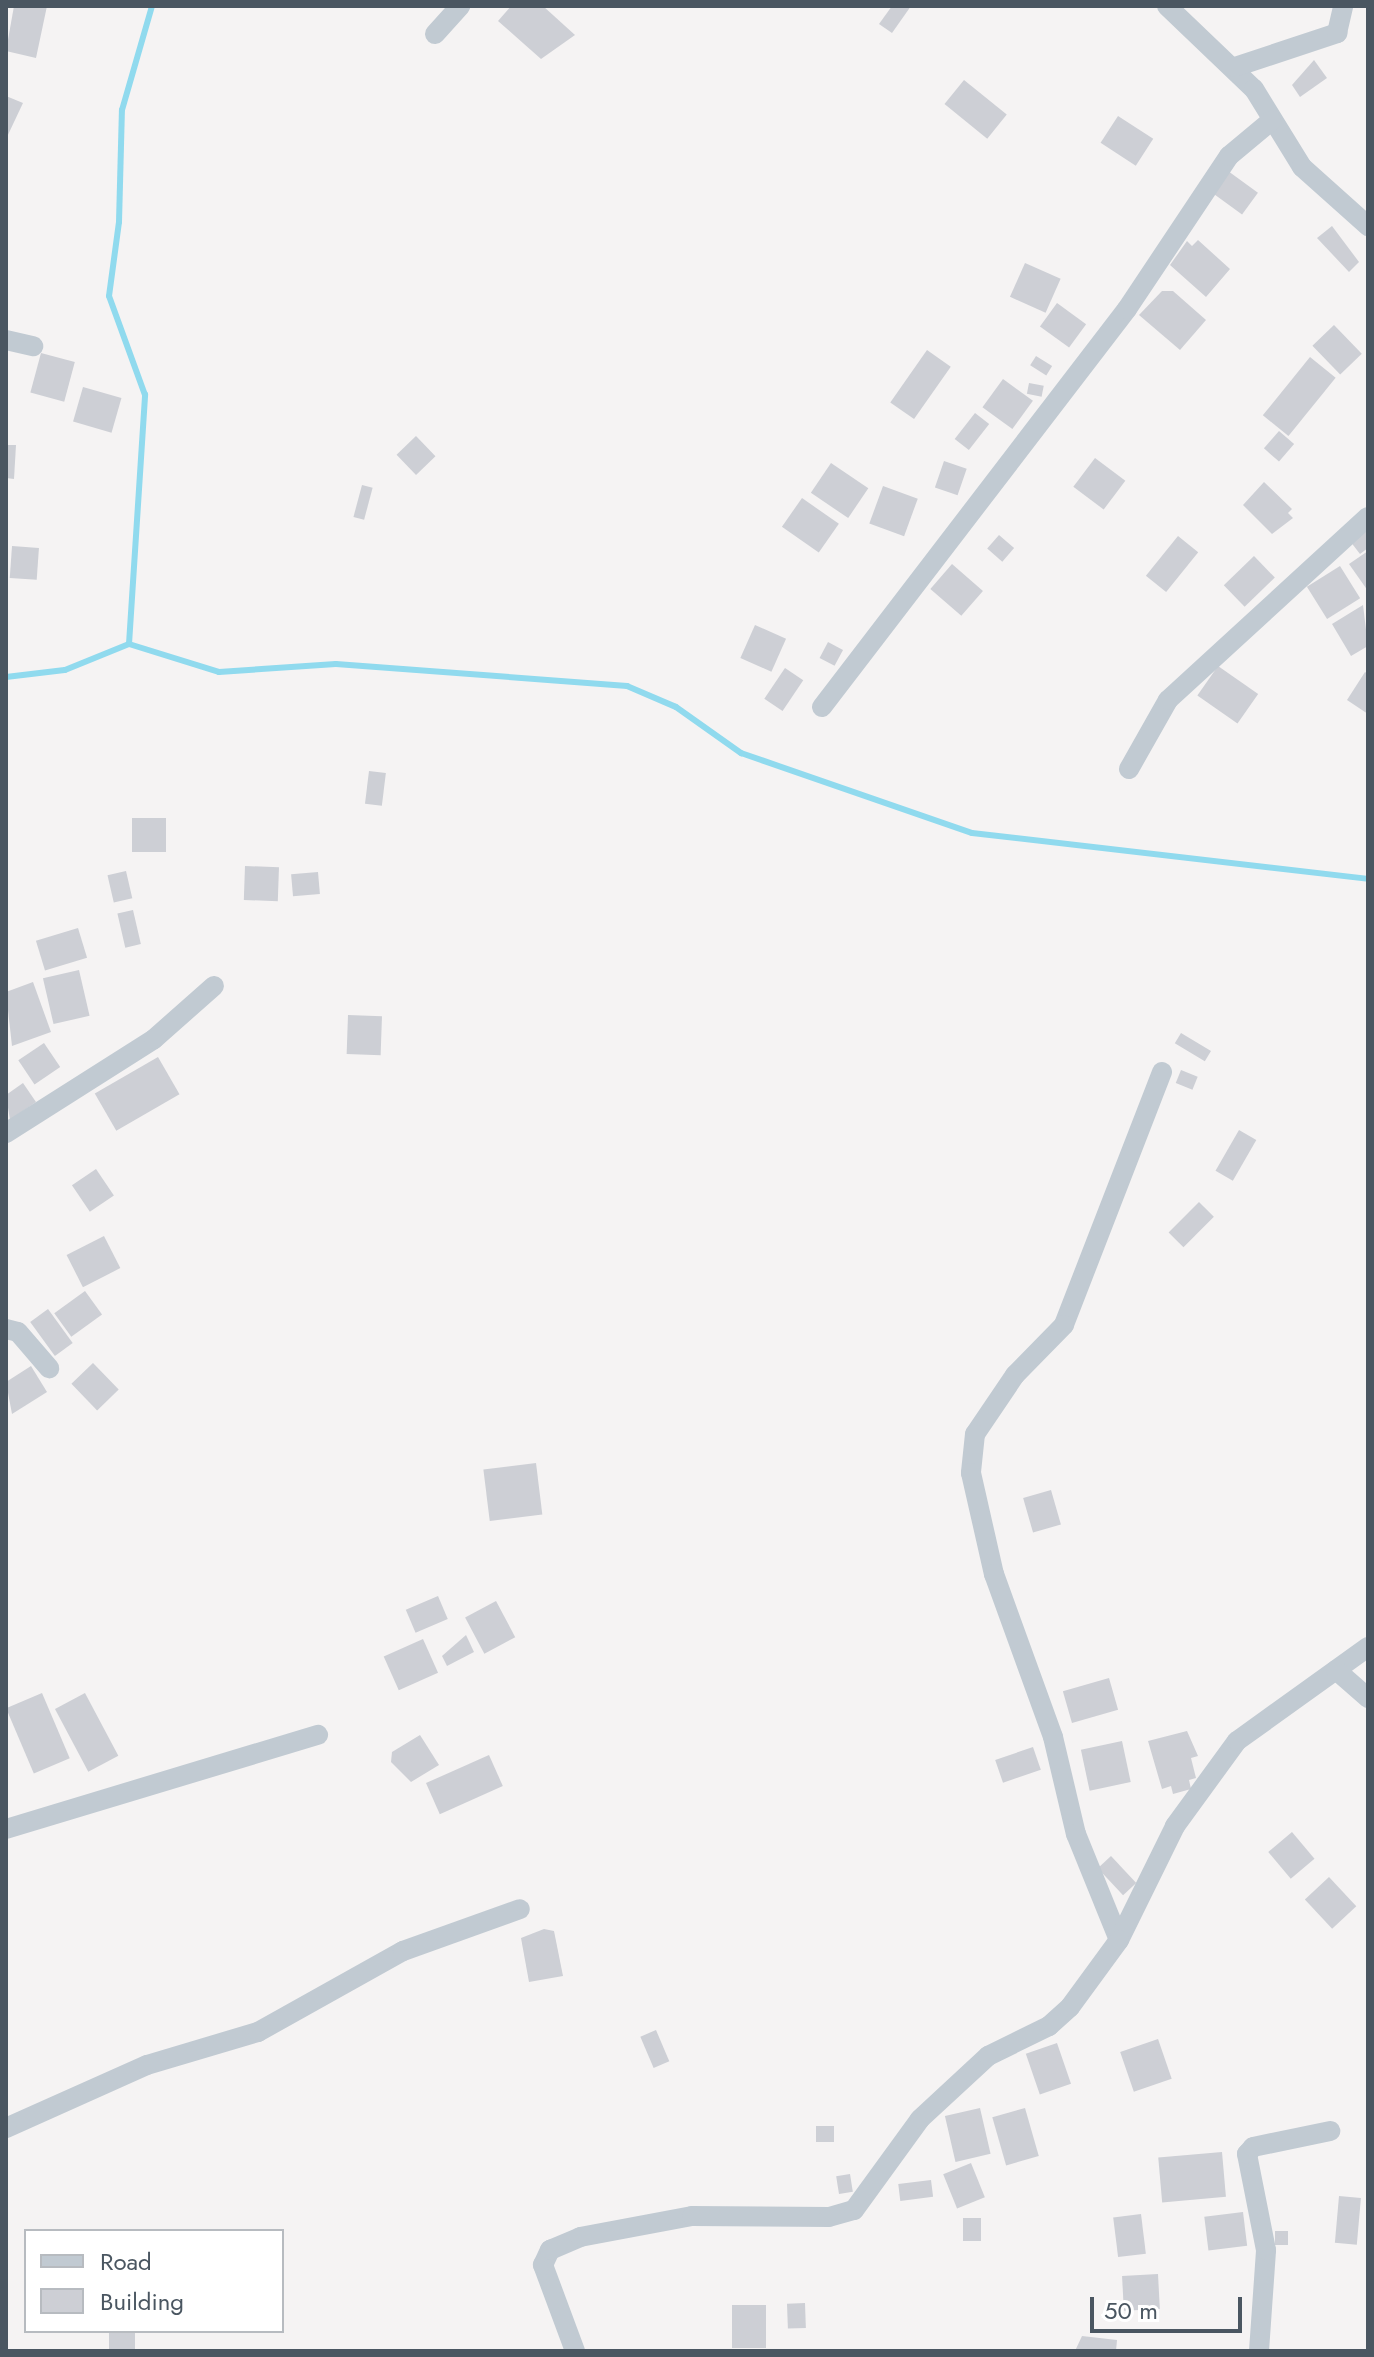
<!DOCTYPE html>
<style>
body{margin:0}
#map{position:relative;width:1374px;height:2357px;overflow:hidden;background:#f5f3f3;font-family:Jost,sans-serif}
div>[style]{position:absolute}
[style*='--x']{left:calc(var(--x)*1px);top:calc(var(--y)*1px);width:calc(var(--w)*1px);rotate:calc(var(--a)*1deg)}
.stream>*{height:6px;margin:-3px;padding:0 3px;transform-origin:3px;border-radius:3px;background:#90daee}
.building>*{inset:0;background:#cdcfd5;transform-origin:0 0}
.street>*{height:20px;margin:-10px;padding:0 10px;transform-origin:10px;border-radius:10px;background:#c1cad2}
span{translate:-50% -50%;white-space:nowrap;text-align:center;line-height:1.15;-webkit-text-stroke:7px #fff;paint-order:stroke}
.frame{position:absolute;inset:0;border:8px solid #4a5661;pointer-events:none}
.legend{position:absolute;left:24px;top:2229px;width:260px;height:104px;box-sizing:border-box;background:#fff;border:2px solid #b7bbc0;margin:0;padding:10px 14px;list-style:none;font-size:24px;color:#4a5661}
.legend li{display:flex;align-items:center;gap:16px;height:40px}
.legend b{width:40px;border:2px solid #b7bbc0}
.scale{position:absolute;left:1090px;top:2297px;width:152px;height:36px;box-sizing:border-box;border:4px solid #4a5661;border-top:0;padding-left:10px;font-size:24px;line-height:28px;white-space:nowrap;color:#4a5661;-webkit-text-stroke:6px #fff;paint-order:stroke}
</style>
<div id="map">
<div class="stream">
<i style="--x:129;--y:644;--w:250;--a:-86.3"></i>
<i style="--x:145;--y:395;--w:105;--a:-110"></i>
<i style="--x:109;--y:296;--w:75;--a:-82.3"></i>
<i style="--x:119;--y:222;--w:112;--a:-88.5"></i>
<i style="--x:122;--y:110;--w:108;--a:-73.9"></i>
<i style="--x:6;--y:677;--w:59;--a:-6.8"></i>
<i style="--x:65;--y:670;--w:69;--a:-22.1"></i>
<i style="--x:129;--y:644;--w:94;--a:17.3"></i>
<i style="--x:219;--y:672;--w:117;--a:-3.9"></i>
<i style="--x:336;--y:664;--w:292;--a:4.3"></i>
<i style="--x:627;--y:686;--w:53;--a:23.2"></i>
<i style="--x:676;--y:707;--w:80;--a:35.3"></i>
<i style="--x:741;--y:753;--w:244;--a:19.1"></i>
<i style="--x:972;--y:833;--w:399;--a:6.6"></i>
</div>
<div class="building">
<i style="clip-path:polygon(14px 6px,47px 6px,36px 58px,6px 51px)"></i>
<i style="clip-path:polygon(511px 6px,543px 6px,575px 35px,541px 59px,498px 21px)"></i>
<i style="clip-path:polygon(892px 6px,911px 6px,892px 33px,879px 24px)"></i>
<i style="clip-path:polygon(1314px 60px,1327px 78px,1300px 97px,1292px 85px)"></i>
<i style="left:964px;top:80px;width:55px;height:31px;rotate:39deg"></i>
<i style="clip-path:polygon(6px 96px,23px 103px,6px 139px)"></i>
<i style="left:1118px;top:116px;width:42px;height:32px;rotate:33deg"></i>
<i style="left:1228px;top:171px;width:37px;height:27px;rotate:36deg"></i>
<i style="clip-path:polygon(1332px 226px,1359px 262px,1349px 272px,1317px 238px)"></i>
<i style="clip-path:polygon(1198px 240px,1230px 269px,1206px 297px,1170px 265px,1187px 241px,1192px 246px)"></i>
<i style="left:1025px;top:263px;width:39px;height:37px;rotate:24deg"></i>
<i style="clip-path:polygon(1162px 291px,1173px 291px,1206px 320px,1180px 350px,1139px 315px)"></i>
<i style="left:1057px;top:303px;width:36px;height:29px;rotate:36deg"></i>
<i style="left:1334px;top:325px;width:40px;height:30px;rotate:46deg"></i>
<i style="left:927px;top:350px;width:29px;height:64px;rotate:35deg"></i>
<i style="left:41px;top:353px;width:35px;height:41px;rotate:15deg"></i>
<i style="left:1036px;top:356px;width:19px;height:11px;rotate:32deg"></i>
<i style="left:1310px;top:357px;width:33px;height:75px;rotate:39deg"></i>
<i style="left:1003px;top:379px;width:37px;height:35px;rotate:36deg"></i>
<i style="left:1029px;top:383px;width:15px;height:11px;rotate:11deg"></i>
<i style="left:83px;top:387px;width:40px;height:36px;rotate:16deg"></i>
<i style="left:975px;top:413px;width:18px;height:33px;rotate:38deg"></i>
<i style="left:1279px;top:431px;width:20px;height:23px;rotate:41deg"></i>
<i style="left:416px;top:436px;width:28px;height:27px;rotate:46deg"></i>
<i style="clip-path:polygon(6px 445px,16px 445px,14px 479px,6px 478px)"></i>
<i style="left:1095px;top:458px;width:38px;height:36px;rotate:37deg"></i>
<i style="left:944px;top:461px;width:24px;height:28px;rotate:19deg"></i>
<i style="left:831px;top:463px;width:45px;height:36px;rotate:34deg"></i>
<i style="clip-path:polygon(1264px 482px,1292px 509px,1288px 513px,1293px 518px,1272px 534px,1243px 505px)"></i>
<i style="left:362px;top:485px;width:11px;height:33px;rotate:15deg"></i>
<i style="left:883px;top:486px;width:37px;height:40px;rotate:20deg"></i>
<i style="left:802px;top:498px;width:45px;height:35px;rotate:35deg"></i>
<i style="clip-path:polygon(1368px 527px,1368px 548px,1360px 554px,1350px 541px)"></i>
<i style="left:999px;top:535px;width:20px;height:18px;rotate:41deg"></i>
<i style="left:1178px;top:536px;width:26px;height:51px;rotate:39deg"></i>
<i style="left:12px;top:546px;width:27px;height:32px;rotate:4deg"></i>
<i style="clip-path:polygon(1368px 551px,1368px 591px,1349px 564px)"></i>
<i style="left:1254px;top:556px;width:30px;height:42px;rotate:46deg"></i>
<i style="left:952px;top:564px;width:41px;height:33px;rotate:41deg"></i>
<i style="left:1340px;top:566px;width:38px;height:39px;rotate:58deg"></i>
<i style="clip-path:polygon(1363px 605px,1368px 646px,1351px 656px,1332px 624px)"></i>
<i style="left:755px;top:625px;width:34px;height:36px;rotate:24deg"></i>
<i style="left:828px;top:642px;width:17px;height:18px;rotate:28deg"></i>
<i style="left:1218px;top:666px;width:49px;height:36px;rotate:35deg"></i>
<i style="left:785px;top:668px;width:22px;height:37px;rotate:34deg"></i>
<i style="clip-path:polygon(1365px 672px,1368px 674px,1368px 714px,1347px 700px)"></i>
<i style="left:369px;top:771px;width:17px;height:33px;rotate:7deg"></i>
<i style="left:132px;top:818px;width:34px;height:34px"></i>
<i style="left:245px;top:866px;width:34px;height:34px;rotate:2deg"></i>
<i style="left:126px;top:871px;width:28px;height:19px;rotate:77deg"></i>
<i style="left:318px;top:872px;width:22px;height:27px;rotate:85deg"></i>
<i style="left:133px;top:910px;width:35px;height:16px;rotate:77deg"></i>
<i style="left:78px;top:928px;width:31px;height:44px;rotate:73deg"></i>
<i style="left:79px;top:970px;width:47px;height:37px;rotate:77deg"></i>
<i style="clip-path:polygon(33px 982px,51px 1032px,12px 1046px,6px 992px)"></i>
<i style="left:348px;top:1015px;width:34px;height:39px;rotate:2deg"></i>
<i style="left:1181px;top:1033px;width:35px;height:12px;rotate:31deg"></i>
<i style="left:44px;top:1043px;width:29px;height:31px;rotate:56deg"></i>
<i style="left:158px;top:1057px;width:43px;height:73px;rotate:60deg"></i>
<i style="left:1181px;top:1070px;width:18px;height:14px;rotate:22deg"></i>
<i style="clip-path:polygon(23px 1083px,36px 1102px,10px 1120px,6px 1095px)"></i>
<i style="left:1239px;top:1130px;width:20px;height:47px;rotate:30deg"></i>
<i style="left:96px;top:1169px;width:32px;height:29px;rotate:56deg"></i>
<i style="left:1199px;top:1202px;width:21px;height:43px;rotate:45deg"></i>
<i style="left:104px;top:1236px;width:36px;height:42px;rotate:63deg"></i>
<i style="left:85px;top:1291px;width:29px;height:38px;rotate:54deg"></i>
<i style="left:48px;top:1309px;width:42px;height:22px;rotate:54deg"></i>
<i style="left:93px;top:1363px;width:37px;height:30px;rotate:46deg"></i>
<i style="clip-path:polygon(31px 1366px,47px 1392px,12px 1414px,6px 1382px)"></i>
<i style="left:536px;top:1463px;width:52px;height:53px;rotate:83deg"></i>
<i style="left:1051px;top:1490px;width:36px;height:29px;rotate:74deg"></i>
<i style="left:438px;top:1596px;width:25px;height:35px;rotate:67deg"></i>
<i style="left:496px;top:1601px;width:41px;height:35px;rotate:62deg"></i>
<i style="clip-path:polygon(466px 1635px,474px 1652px,447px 1666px,442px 1656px)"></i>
<i style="left:423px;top:1639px;width:37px;height:43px;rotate:66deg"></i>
<i style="left:1109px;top:1678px;width:33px;height:48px;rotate:74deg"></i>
<i style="left:42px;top:1693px;width:71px;height:39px;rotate:67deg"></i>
<i style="left:85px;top:1693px;width:71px;height:34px;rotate:62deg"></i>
<i style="clip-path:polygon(1187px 1731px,1198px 1756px,1191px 1758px,1196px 1778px,1189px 1780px,1191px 1789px,1173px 1794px,1171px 1786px,1162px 1789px,1148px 1741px)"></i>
<i style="clip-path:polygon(420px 1735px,439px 1765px,411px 1782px,391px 1762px,392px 1752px)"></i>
<i style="left:1122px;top:1741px;width:42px;height:42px;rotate:78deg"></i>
<i style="left:1033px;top:1747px;width:24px;height:40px;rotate:71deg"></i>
<i style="left:489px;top:1755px;width:34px;height:69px;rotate:66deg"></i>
<i style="left:1292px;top:1832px;width:35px;height:31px;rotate:50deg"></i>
<i style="left:1111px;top:1856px;width:37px;height:18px;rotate:47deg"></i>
<i style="left:1329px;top:1877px;width:40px;height:33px;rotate:47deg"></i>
<i style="clip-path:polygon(544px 1929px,554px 1931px,563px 1976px,529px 1982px,521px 1938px)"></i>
<i style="left:656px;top:2030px;width:34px;height:17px;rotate:67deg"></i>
<i style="left:1158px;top:2039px;width:42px;height:40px;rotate:71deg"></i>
<i style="left:1057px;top:2043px;width:43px;height:33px;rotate:71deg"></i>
<i style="left:980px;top:2108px;width:47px;height:36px;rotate:77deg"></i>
<i style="left:1025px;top:2108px;width:50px;height:34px;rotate:74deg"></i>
<i style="left:816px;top:2126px;width:18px;height:16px"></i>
<i style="left:1222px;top:2152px;width:45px;height:64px;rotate:85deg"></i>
<i style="left:971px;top:2163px;width:37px;height:30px;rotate:68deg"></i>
<i style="left:850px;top:2174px;width:18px;height:14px;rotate:81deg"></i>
<i style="left:931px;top:2180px;width:17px;height:33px;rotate:83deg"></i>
<i style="left:1339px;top:2196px;width:22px;height:47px;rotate:5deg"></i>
<i style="left:1243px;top:2212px;width:34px;height:39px;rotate:83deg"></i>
<i style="left:1141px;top:2214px;width:40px;height:28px;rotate:83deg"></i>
<i style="left:963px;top:2218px;width:18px;height:23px"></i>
<i style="left:1275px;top:2231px;width:13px;height:14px"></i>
<i style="left:1158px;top:2274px;width:35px;height:36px;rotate:87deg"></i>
<i style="left:805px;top:2303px;width:25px;height:18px;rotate:88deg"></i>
<i style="left:732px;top:2305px;width:34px;height:43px"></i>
<i style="left:109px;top:2331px;width:26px;height:20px"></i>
<i style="clip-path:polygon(1082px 2336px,1117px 2340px,1116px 2351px,1075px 2351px)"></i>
</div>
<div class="street">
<i style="--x:1167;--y:6;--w:120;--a:43.7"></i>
<i style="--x:1254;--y:89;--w:92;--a:58.4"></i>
<i style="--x:1302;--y:167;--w:89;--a:41.8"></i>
<i style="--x:435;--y:34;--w:38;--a:-48"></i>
<i style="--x:1235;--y:67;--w:108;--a:-18.4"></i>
<i style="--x:1337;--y:33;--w:28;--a:-77"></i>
<i style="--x:6;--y:340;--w:28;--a:13"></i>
<i style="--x:822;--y:707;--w:501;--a:-52.54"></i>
<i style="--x:1127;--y:309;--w:184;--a:-56.3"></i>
<i style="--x:1229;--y:156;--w:55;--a:-39.8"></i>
<i style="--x:1129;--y:769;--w:79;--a:-60.5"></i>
<i style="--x:1168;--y:700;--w:271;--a:-42.5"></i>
<i style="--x:1162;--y:1072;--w:271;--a:111.2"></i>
<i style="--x:1064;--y:1325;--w:70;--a:134.4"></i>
<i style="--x:1015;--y:1375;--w:71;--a:124.1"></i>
<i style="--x:975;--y:1434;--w:39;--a:96"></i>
<i style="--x:971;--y:1473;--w:104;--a:77.2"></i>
<i style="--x:994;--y:1574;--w:173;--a:70.1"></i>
<i style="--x:1053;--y:1737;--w:100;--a:76.7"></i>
<i style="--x:1076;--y:1834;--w:114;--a:67.9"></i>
<i style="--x:1119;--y:1940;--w:127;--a:-63.8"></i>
<i style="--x:1175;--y:1826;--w:105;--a:-53.9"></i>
<i style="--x:1237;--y:1741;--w:161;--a:-35.7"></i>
<i style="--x:6;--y:1133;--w:175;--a:-32.4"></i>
<i style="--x:154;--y:1039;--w:80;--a:-41.5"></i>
<i style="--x:6;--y:1329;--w:12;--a:14"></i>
<i style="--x:18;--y:1332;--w:48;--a:49.3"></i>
<i style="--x:1336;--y:1670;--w:43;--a:41.2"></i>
<i style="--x:6;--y:1829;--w:326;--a:-16.8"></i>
<i style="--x:6;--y:2128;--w:154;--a:-24.1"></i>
<i style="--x:147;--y:2065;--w:116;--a:-16.6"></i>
<i style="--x:258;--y:2032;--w:166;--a:-29.2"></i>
<i style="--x:403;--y:1951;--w:124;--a:-19.7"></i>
<i style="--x:575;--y:2351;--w:92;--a:-110.4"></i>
<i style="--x:543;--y:2265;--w:17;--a:-65"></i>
<i style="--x:550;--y:2250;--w:33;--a:-23"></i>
<i style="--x:580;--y:2237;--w:114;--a:-10.6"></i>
<i style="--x:692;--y:2216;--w:137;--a:0.4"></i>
<i style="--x:829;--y:2217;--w:26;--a:-16"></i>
<i style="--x:854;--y:2210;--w:112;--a:-54"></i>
<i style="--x:920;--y:2119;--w:93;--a:-42.8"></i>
<i style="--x:988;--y:2056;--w:68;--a:-26.2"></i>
<i style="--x:1049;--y:2026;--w:28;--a:-42"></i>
<i style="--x:1070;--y:2007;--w:83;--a:-53.8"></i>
<i style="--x:1259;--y:2351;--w:101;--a:-86"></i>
<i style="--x:1266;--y:2250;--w:98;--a:-101.2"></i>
<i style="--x:1247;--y:2154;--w:9;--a:-49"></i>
<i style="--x:1253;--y:2147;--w:79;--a:-11.7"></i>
</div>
<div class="frame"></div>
<ul class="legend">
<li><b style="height:10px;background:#c1cad2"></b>Road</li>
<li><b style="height:22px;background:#cdcfd5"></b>Building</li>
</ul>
<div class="scale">50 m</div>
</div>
